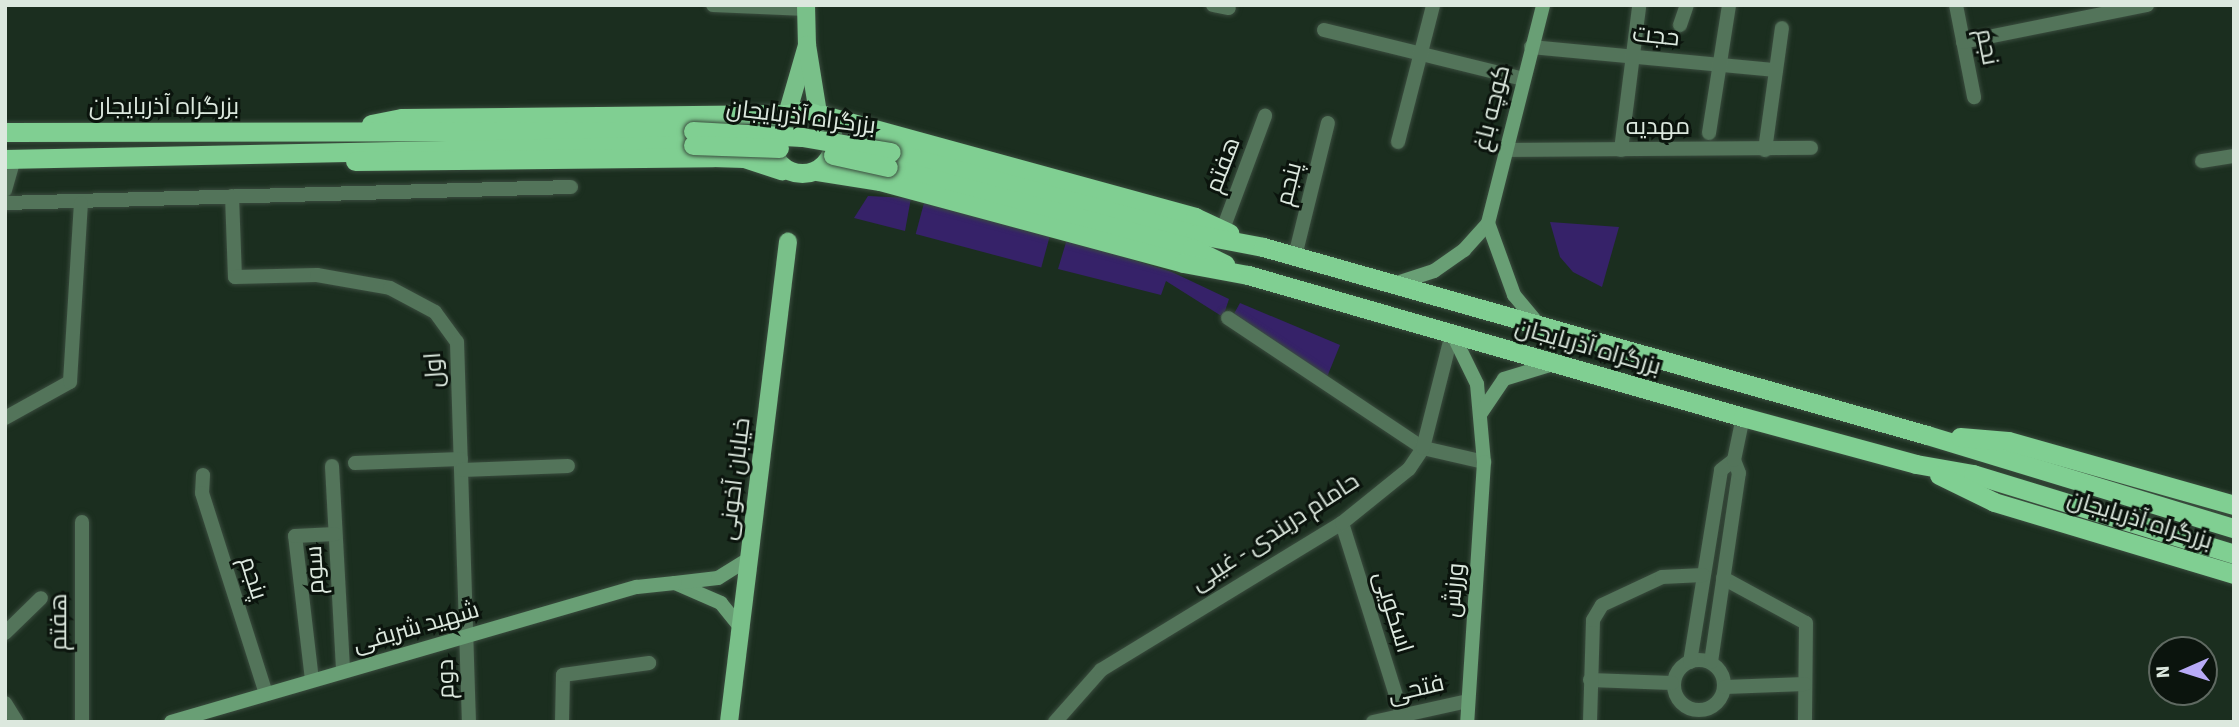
<!DOCTYPE html>
<meta charset="utf-8">
<style>
body{margin:0}
#map{position:relative;width:2239px;height:727px;overflow:hidden;background:#1b2e1f;font-family:"Source Sans 3",Cairo,sans-serif}
div>[style]{position:absolute}
[style*='--x']{left:calc(var(--x)*1px);top:calc(var(--y)*1px);width:calc(var(--w)*1px);rotate:calc(var(--a)*1deg)}
.green>*{inset:0;background:#362269;transform-origin:0 0}
.roads{filter:drop-shadow(0 0 2px #3a4c3e) drop-shadow(0 0 2px #3a4c3e)}
.minor>*{height:14px;margin:-7px;padding:0 7px;transform-origin:7px;border-radius:7px;background:#53745a}
.minor>.ring{margin:-7px;padding:0;box-sizing:content-box;background:none;border:14px solid #53745a;border-radius:50%}
.secondary>*{height:14px;margin:-7px;padding:0 7px;transform-origin:7px;border-radius:7px;background:#699f75}
.primary>*{height:18px;margin:-9px;padding:0 9px;transform-origin:9px;border-radius:9px;background:#79c089}
.trunk>*{height:19px;margin:-9.5px;padding:0 9.5px;transform-origin:9.5px;border-radius:9.5px;background:#80cf92}
.trunk>.ring{margin:-9.5px;padding:0;box-sizing:content-box;background:none;border:19px solid #80cf92;border-radius:50%}
.bridges{filter:drop-shadow(0 0 2px #3a4c3e) drop-shadow(0 0 2px #3a4c3e)}
.trunk-bridge>*{height:19px;margin:-9.5px;padding:0 9.5px;transform-origin:9.5px;border-radius:9.5px;background:#80cf92}
span{translate:-50% -50%;white-space:nowrap;text-align:center;line-height:1.15;-webkit-text-stroke:6px #0b140d;paint-order:stroke}
.street-label{font-size:24px;color:#dce8de}
.frame{position:absolute;inset:0;border:7px solid #dce8de;pointer-events:none}
.north{position:absolute;left:2148px;top:636px;width:70px;height:70px;box-sizing:border-box;background:#0b140d;border:2px solid #5f6961;border-radius:50%;rotate:267deg;font-size:19px;font-weight:700;line-height:28px;text-align:center;color:#dce8de}
.north::after{content:'';display:block;margin:auto;width:24px;height:32px;background:#b8abf7;clip-path:polygon(50% 0,100% 100%,50% 72%,0 100%)}
</style>
<div id="map">
<div class="green">
<i style="clip-path:polygon(868px 196px,911px 198px,905px 231px,854px 218px)"></i>
<i style="left:924px;top:203px;width:130px;height:32px;rotate:15deg"></i>
<i style="clip-path:polygon(1550px 222px,1619px 227px,1602px 287px,1573px 272px,1560px 257px)"></i>
<i style="clip-path:polygon(1067px 239px,1172px 272px,1229px 299px,1223px 317px,1166px 281px,1161px 295px,1058px 269px)"></i>
<i style="clip-path:polygon(1240px 303px,1340px 345px,1325px 382px,1231px 319px)"></i>
</div>
<div class="roads">
<div class="minor">
<i style="--x:713;--y:5;--w:93;--a:2.5"></i>
<i style="--x:1213;--y:5;--w:16;--a:11"></i>
<i style="--x:1956;--y:5;--w:94;--a:78.9"></i>
<i style="--x:1680;--y:25;--w:21;--a:-71"></i>
<i style="--x:1324;--y:30;--w:205;--a:13.8"></i>
<i style="--x:1963;--y:42;--w:188;--a:-11.4"></i>
<i style="--x:1531;--y:47;--w:246;--a:5.4"></i>
<i style="--x:1709;--y:133;--w:130;--a:-81.1"></i>
<i style="--x:1398;--y:142;--w:140;--a:-75.6"></i>
<i style="--x:1506;--y:150;--w:305;--a:-0.4"></i>
<i style="--x:1621;--y:150;--w:144;--a:-82.8"></i>
<i style="--x:1765;--y:150;--w:123;--a:-82.1"></i>
<i style="--x:2202;--y:161;--w:32;--a:-9"></i>
<i style="--x:5;--y:190;--w:32;--a:-74"></i>
<i style="--x:232;--y:196;--w:81;--a:87.9"></i>
<i style="--x:235;--y:277;--w:82;--a:-1.4"></i>
<i style="--x:317;--y:275;--w:74;--a:10.1"></i>
<i style="--x:390;--y:288;--w:51;--a:28.1"></i>
<i style="--x:435;--y:312;--w:37;--a:54"></i>
<i style="--x:457;--y:342;--w:380;--a:88.2"></i>
<i style="--x:5;--y:203;--w:566;--a:-1.62"></i>
<i style="--x:1223;--y:229;--w:121;--a:-69.6"></i>
<i style="--x:1295;--y:256;--w:137;--a:-76.1"></i>
<i style="--x:1228;--y:318;--w:234;--a:33.7"></i>
<i style="--x:1423;--y:448;--w:63;--a:12.9"></i>
<i style="--x:5;--y:418;--w:74;--a:-29"></i>
<i style="--x:70;--y:382;--w:179;--a:-86.5"></i>
<i style="--x:355;--y:463;--w:106;--a:-2.2"></i>
<i style="--x:332;--y:466;--w:205;--a:86.9"></i>
<i style="--x:462;--y:470;--w:106;--a:-2.2"></i>
<i style="--x:203;--y:475;--w:18;--a:93"></i>
<i style="--x:202;--y:493;--w:211;--a:72.3"></i>
<i style="--x:82;--y:522;--w:200;--a:90"></i>
<i style="--x:1342;--y:523;--w:201;--a:72.6"></i>
<i style="--x:1723;--y:578;--w:94;--a:28.5"></i>
<i style="--x:1806;--y:623;--w:99;--a:90.6"></i>
<i style="--x:5;--y:633;--w:50;--a:-44.2"></i>
<i class="ring" style="left:1674px;top:660px;width:36px;height:36px"></i>
<i style="--x:1690;--y:662;--w:194;--a:-80.8"></i>
<i style="--x:1721;--y:470;--w:16;--a:-38"></i>
<i style="--x:1711;--y:662;--w:191;--a:-81.6"></i>
<i style="--x:1739;--y:473;--w:14;--a:-111"></i>
<i style="--x:1734;--y:460;--w:44;--a:-78.2"></i>
<i style="--x:312;--y:680;--w:145;--a:-96.7"></i>
<i style="--x:295;--y:536;--w:40;--a:-2.9"></i>
<i style="--x:1590;--y:680;--w:82;--a:2.1"></i>
<i style="--x:1725;--y:687;--w:80;--a:-2.1"></i>
<i style="--x:5;--y:703;--w:22;--a:58"></i>
<i style="--x:562;--y:722;--w:47;--a:-88.8"></i>
<i style="--x:563;--y:675;--w:87;--a:-7.9"></i>
<i style="--x:1055;--y:722;--w:69;--a:-48.5"></i>
<i style="--x:1101;--y:670;--w:282;--a:-31.4"></i>
<i style="--x:1342;--y:523;--w:86;--a:-38.9"></i>
<i style="--x:1409;--y:469;--w:25;--a:-56"></i>
<i style="--x:1423;--y:448;--w:119;--a:-75.8"></i>
<i style="--x:1373;--y:722;--w:97;--a:-12.5"></i>
<i style="--x:1590;--y:722;--w:102;--a:-88.3"></i>
<i style="--x:1593;--y:620;--w:17;--a:-59"></i>
<i style="--x:1602;--y:605;--w:66;--a:-25"></i>
<i style="--x:1662;--y:577;--w:41;--a:-2.8"></i>
</div>
<div class="secondary">
<i style="--x:1488;--y:223;--w:225;--a:-75.8"></i>
<i style="--x:1394;--y:284;--w:42;--a:-18"></i>
<i style="--x:1434;--y:271;--w:37;--a:-35"></i>
<i style="--x:1464;--y:250;--w:36;--a:-48"></i>
<i style="--x:1488;--y:223;--w:77;--a:70.1"></i>
<i style="--x:1514;--y:295;--w:39;--a:50"></i>
<i style="--x:1452;--y:333;--w:57;--a:63.9"></i>
<i style="--x:1477;--y:384;--w:78;--a:84.9"></i>
<i style="--x:1484;--y:462;--w:261;--a:93.7"></i>
<i style="--x:1481;--y:413;--w:41;--a:-55.9"></i>
<i style="--x:1504;--y:379;--w:51;--a:-17"></i>
<i style="--x:741;--y:628;--w:32;--a:-129"></i>
<i style="--x:721;--y:603;--w:50;--a:-156.5"></i>
<i style="--x:675;--y:583;--w:43;--a:-6.6"></i>
<i style="--x:718;--y:578;--w:38;--a:-32"></i>
<i style="--x:171;--y:722;--w:485;--a:-16.2"></i>
<i style="--x:637;--y:587;--w:38;--a:-6"></i>
</div>
<div class="primary">
<i style="--x:806;--y:5;--w:40;--a:88.6"></i>
<i style="--x:788;--y:111;--w:69;--a:-73.9"></i>
<i style="--x:807;--y:45;--w:69;--a:80.8"></i>
<i style="--x:729;--y:722;--w:484;--a:-83"></i>
</div>
<div class="trunk">
<i class="ring" style="left:771px;top:111px;width:43px;height:43px"></i>
<i style="--x:823;--y:115;--w:386;--a:15.3"></i>
<i style="--x:1195;--y:217;--w:38;--a:25"></i>
<i style="--x:371;--y:124;--w:32;--a:-11"></i>
<i style="--x:402;--y:118;--w:384;--a:-0.6"></i>
<i style="--x:5;--y:132;--w:688;--a:-0.08"></i>
<i style="--x:891;--y:152;--w:315;--a:15.1"></i>
<i style="--x:1195;--y:234;--w:69;--a:10.8"></i>
<i style="--x:1263;--y:247;--w:690;--a:15.81"></i>
<i style="--x:1927;--y:435;--w:321;--a:16.9"></i>
<i style="--x:5;--y:159;--w:688;--a:-1.17"></i>
<i style="--x:355;--y:161;--w:357;--a:-0.6"></i>
<i style="--x:712;--y:157;--w:32;--a:2"></i>
<i style="--x:744;--y:158;--w:40;--a:18"></i>
<i style="--x:888;--y:167;--w:315;--a:14.9"></i>
<i style="--x:1192;--y:248;--w:37;--a:26"></i>
<i style="--x:817;--y:171;--w:64;--a:9"></i>
<i style="--x:880;--y:181;--w:314;--a:15.1"></i>
<i style="--x:1183;--y:263;--w:66;--a:10.5"></i>
<i style="--x:1248;--y:275;--w:515;--a:16.01"></i>
<i style="--x:1743;--y:417;--w:179;--a:15.2"></i>
<i style="--x:1916;--y:464;--w:58;--a:10"></i>
<i style="--x:1973;--y:474;--w:273;--a:17"></i>
<i style="--x:1960;--y:437;--w:48;--a:4.8"></i>
<i style="--x:2008;--y:441;--w:235;--a:15.8"></i>
<i style="--x:1939;--y:475;--w:61;--a:26.1"></i>
<i style="--x:1994;--y:502;--w:251;--a:16.7"></i>
</div>
</div>
<div class="bridges">
<div class="trunk-bridge">
<i style="--x:693;--y:131;--w:109;--a:3.2"></i>
<i style="--x:802;--y:137;--w:90;--a:9.6"></i>
<i style="--x:693;--y:145;--w:86;--a:2"></i>
<i style="--x:833;--y:155;--w:56;--a:12.3"></i>
</div>
</div>
<div class="street-label">
<span style="left:1656px;top:36px;rotate:6deg">حجت</span>
<span style="left:1987px;top:47px;rotate:79deg">نجم</span>
<span style="left:164px;top:107px">بزرگراه آذربایجان</span>
<span style="left:1492px;top:108px;rotate:-76deg">کوچه باغ</span>
<span style="left:801px;top:117px;rotate:7deg">بزرگراه آذربایجان</span>
<span style="left:1658px;top:127px">مهدیه</span>
<span style="left:1223px;top:165px;rotate:-69deg">هفتم</span>
<span style="left:1289px;top:184px;rotate:-76deg">پنجم</span>
<span style="left:1588px;top:347px;rotate:16deg">بزرگراه آذربایجان</span>
<span style="left:434px;top:370px;rotate:-94deg">اول</span>
<span style="left:735px;top:479px;rotate:-83deg">خیابان آخونی</span>
<span style="left:2140px;top:520px;rotate:17deg">بزرگراه آذربایجان</span>
<span style="left:1275px;top:532px;rotate:-33deg">حامام دربندی - غیبی</span>
<span style="left:315px;top:570px;rotate:-93deg">سوم</span>
<span style="left:253px;top:578px;rotate:72deg">پنجم</span>
<span style="left:1454px;top:590px;rotate:-85deg">ورزش</span>
<span style="left:1393px;top:612px;rotate:73deg">اسکویی</span>
<span style="left:59px;top:622px;rotate:-90deg">هفتم</span>
<span style="left:416px;top:627px;rotate:-16deg">شهید شریفی</span>
<span style="left:446px;top:679px;rotate:-91deg">دوم</span>
<span style="left:1416px;top:689px;rotate:-13deg">فتحی</span>
</div>
<div class="frame"></div>
<div class="north">N</div>
</div>
